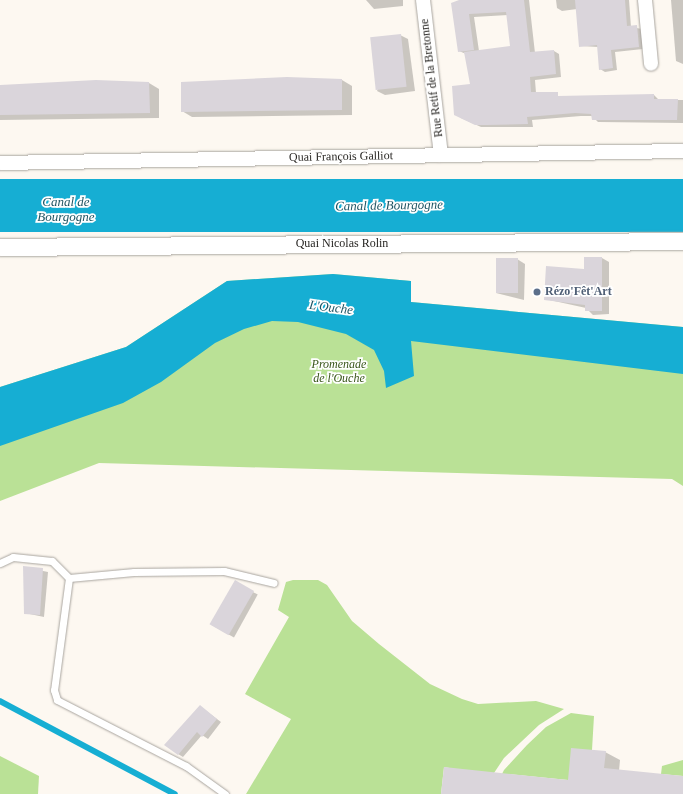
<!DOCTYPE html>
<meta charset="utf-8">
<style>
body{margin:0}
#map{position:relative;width:683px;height:794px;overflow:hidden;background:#fdf8f1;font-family:Georgia,serif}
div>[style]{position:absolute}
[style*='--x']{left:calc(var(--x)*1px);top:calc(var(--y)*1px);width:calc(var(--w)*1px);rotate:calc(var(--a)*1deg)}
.green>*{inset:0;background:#bae196}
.water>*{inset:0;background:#16aed3;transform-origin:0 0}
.shadow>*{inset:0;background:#0003;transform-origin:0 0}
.stream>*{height:5.5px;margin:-2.75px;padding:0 2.75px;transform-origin:2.75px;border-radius:2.75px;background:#16aed3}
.building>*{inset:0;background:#dad5db;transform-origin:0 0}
.roads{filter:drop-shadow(0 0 1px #a9a59f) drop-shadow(0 0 1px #a9a59f)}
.service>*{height:7px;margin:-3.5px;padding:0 3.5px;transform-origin:3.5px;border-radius:3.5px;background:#fff}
.minor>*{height:14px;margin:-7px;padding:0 7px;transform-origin:7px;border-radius:7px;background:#fff}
.tertiary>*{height:17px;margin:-8.5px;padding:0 8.5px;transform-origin:8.5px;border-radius:8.5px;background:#fff}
.dots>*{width:11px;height:11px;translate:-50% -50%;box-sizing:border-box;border:2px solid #fff;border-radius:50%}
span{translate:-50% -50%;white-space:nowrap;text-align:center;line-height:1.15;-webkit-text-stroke:3.5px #fff;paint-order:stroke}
.street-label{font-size:12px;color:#272522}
.service-label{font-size:12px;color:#4e5e75;font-weight:700}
.left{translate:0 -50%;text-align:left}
.park-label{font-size:12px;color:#39561a;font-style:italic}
.water-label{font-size:13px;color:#1e5463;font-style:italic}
</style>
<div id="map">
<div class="green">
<i style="clip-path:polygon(333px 274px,411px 281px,411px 302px,683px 327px,683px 486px,672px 479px,99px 463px,0 501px,0 387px,126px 347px,227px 281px)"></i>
<i style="clip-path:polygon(293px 580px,318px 580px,327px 585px,352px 621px,379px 644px,430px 684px,462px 699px,478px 704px,536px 701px,564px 709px,539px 725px,504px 758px,492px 776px,444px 767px,441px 794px,246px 794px,291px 719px,245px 694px,289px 617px,278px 610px,286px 582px)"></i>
<i style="clip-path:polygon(571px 713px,594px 716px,592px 750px,568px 780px,507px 774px,492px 794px,504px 770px,527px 745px,546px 727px)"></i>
<i style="clip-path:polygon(0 756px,39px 776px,38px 794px,0 794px)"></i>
<i style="clip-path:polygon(683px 760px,683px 776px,661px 774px,662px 766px)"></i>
</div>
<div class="water">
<i style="left:683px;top:179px;width:53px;height:683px;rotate:90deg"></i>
<i style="clip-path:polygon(333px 274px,411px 281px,411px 302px,683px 327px,683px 374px,411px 341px,414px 376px,386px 388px,384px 371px,374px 350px,346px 334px,298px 322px,272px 321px,244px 329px,215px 343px,161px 382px,123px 403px,0 446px,0 387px,126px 347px,227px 281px)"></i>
</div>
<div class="shadow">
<i style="clip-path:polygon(366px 0,403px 0,403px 6px,374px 9px)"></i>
<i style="clip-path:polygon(evenodd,476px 0,529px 0,535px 53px,554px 51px,559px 54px,561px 77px,535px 80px,536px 93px,564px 97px,654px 95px,659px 100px,683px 100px,683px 123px,598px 122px,592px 116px,581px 116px,532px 120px,533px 127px,481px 127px,461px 118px,471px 85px,466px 54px,459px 51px,453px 4px,476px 0,508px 15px,511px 47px,479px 51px,474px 17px,508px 15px)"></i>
<i style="clip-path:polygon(556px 0,629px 0,631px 27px,642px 29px,643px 49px,615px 52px,617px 70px,605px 72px,600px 69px,598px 47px,580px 46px,577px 9px,562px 11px,557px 8px)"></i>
<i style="clip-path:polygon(671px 0,683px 0,683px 64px,676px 61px)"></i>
<i style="clip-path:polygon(400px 35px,408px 39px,415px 91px,385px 95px,377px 91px)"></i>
<i style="clip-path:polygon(342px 80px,352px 86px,352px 115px,192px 117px,182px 111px)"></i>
<i style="clip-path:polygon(149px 83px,159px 89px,159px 118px,0 120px,0 86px)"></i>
<i style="clip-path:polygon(602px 258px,609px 262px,609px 314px,593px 315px,586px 308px,545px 299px)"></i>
<i style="clip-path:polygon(517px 259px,525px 264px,524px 300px,496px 293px)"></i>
<i style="clip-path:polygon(24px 567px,48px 572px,44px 617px,25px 613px)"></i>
<i style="left:235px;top:582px;width:26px;height:49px;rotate:29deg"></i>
<i style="clip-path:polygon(205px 710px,221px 722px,208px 739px,202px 735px,183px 757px,178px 754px)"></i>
<i style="clip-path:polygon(605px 752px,620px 760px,619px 771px,683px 777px,683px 794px,442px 794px,569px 781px)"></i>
</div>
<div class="stream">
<i style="--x:0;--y:701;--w:198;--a:28"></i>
</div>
<div class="building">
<i style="clip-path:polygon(459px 0,524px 0,530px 52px,554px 50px,556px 74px,530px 77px,531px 92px,558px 92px,558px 96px,654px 94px,654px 99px,678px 99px,677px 120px,592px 120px,591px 114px,575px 113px,527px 117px,528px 124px,486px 125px,475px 125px,454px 115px,452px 86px,470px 84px,464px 52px,510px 46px,506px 12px,469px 14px,474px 50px,458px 52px,451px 3px)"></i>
<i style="clip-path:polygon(575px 0,625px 0,627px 26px,637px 25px,639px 47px,611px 50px,613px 68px,599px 70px,597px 45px,579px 47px)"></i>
<i style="left:401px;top:34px;width:53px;height:31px;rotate:84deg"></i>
<i style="clip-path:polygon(287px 77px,342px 79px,342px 110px,181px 112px,181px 82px)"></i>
<i style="clip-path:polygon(96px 80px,149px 82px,150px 113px,0 115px,0 85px)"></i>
<i style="clip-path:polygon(584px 257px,602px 257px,602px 311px,585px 311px,585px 305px,544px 300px,546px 266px,584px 269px)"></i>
<i style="left:496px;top:258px;width:22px;height:35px"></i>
<i style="clip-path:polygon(23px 566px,43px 568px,40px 615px,24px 614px)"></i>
<i style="left:235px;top:580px;width:22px;height:51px;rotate:30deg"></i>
<i style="clip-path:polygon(200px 705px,217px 719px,202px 737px,197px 732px,178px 755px,164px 745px)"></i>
<i style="clip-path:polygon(571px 748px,606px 751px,604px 768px,683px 776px,683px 794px,441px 794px,444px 767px,568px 780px)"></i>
</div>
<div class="roads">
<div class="service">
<i style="--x:0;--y:563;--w:14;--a:-25"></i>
<i style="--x:13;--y:557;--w:39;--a:6"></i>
<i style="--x:52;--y:561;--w:24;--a:45"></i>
<i style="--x:69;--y:578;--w:113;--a:97.6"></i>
<i style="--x:54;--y:690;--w:10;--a:73"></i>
<i style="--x:57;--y:700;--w:145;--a:27.1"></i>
<i style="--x:186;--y:766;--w:48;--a:35.7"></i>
<i style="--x:69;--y:578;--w:65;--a:-5.3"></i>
<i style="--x:134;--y:572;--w:90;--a:-0.6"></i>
<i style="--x:224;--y:571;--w:51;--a:13.5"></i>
</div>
<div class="minor">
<i style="--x:423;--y:0;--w:156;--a:83.4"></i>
<i style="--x:645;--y:0;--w:64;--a:84.6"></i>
<i style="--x:0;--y:163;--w:683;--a:-1.01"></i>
</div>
<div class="tertiary">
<i style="--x:0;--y:247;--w:683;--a:-0.5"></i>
</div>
</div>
<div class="dots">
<i style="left:537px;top:292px;background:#5c6f8a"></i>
</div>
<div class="street-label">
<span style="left:432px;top:78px;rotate:-97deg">Rue Retif de la Bretonne</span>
<span style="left:341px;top:157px;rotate:-1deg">Quai François Galliot</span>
<span style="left:342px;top:244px">Quai Nicolas Rolin</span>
</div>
<div class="service-label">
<span class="left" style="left:545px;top:292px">Rézo'Fêt'Art</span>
</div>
<div class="park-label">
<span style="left:339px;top:372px">Promenade<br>de l'Ouche</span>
</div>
<div class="water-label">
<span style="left:66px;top:210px">Canal de<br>Bourgogne</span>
<span style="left:389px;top:206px;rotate:-1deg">Canal de Bourgogne</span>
<span style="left:331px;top:308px;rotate:7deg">L'Ouche</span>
</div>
</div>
